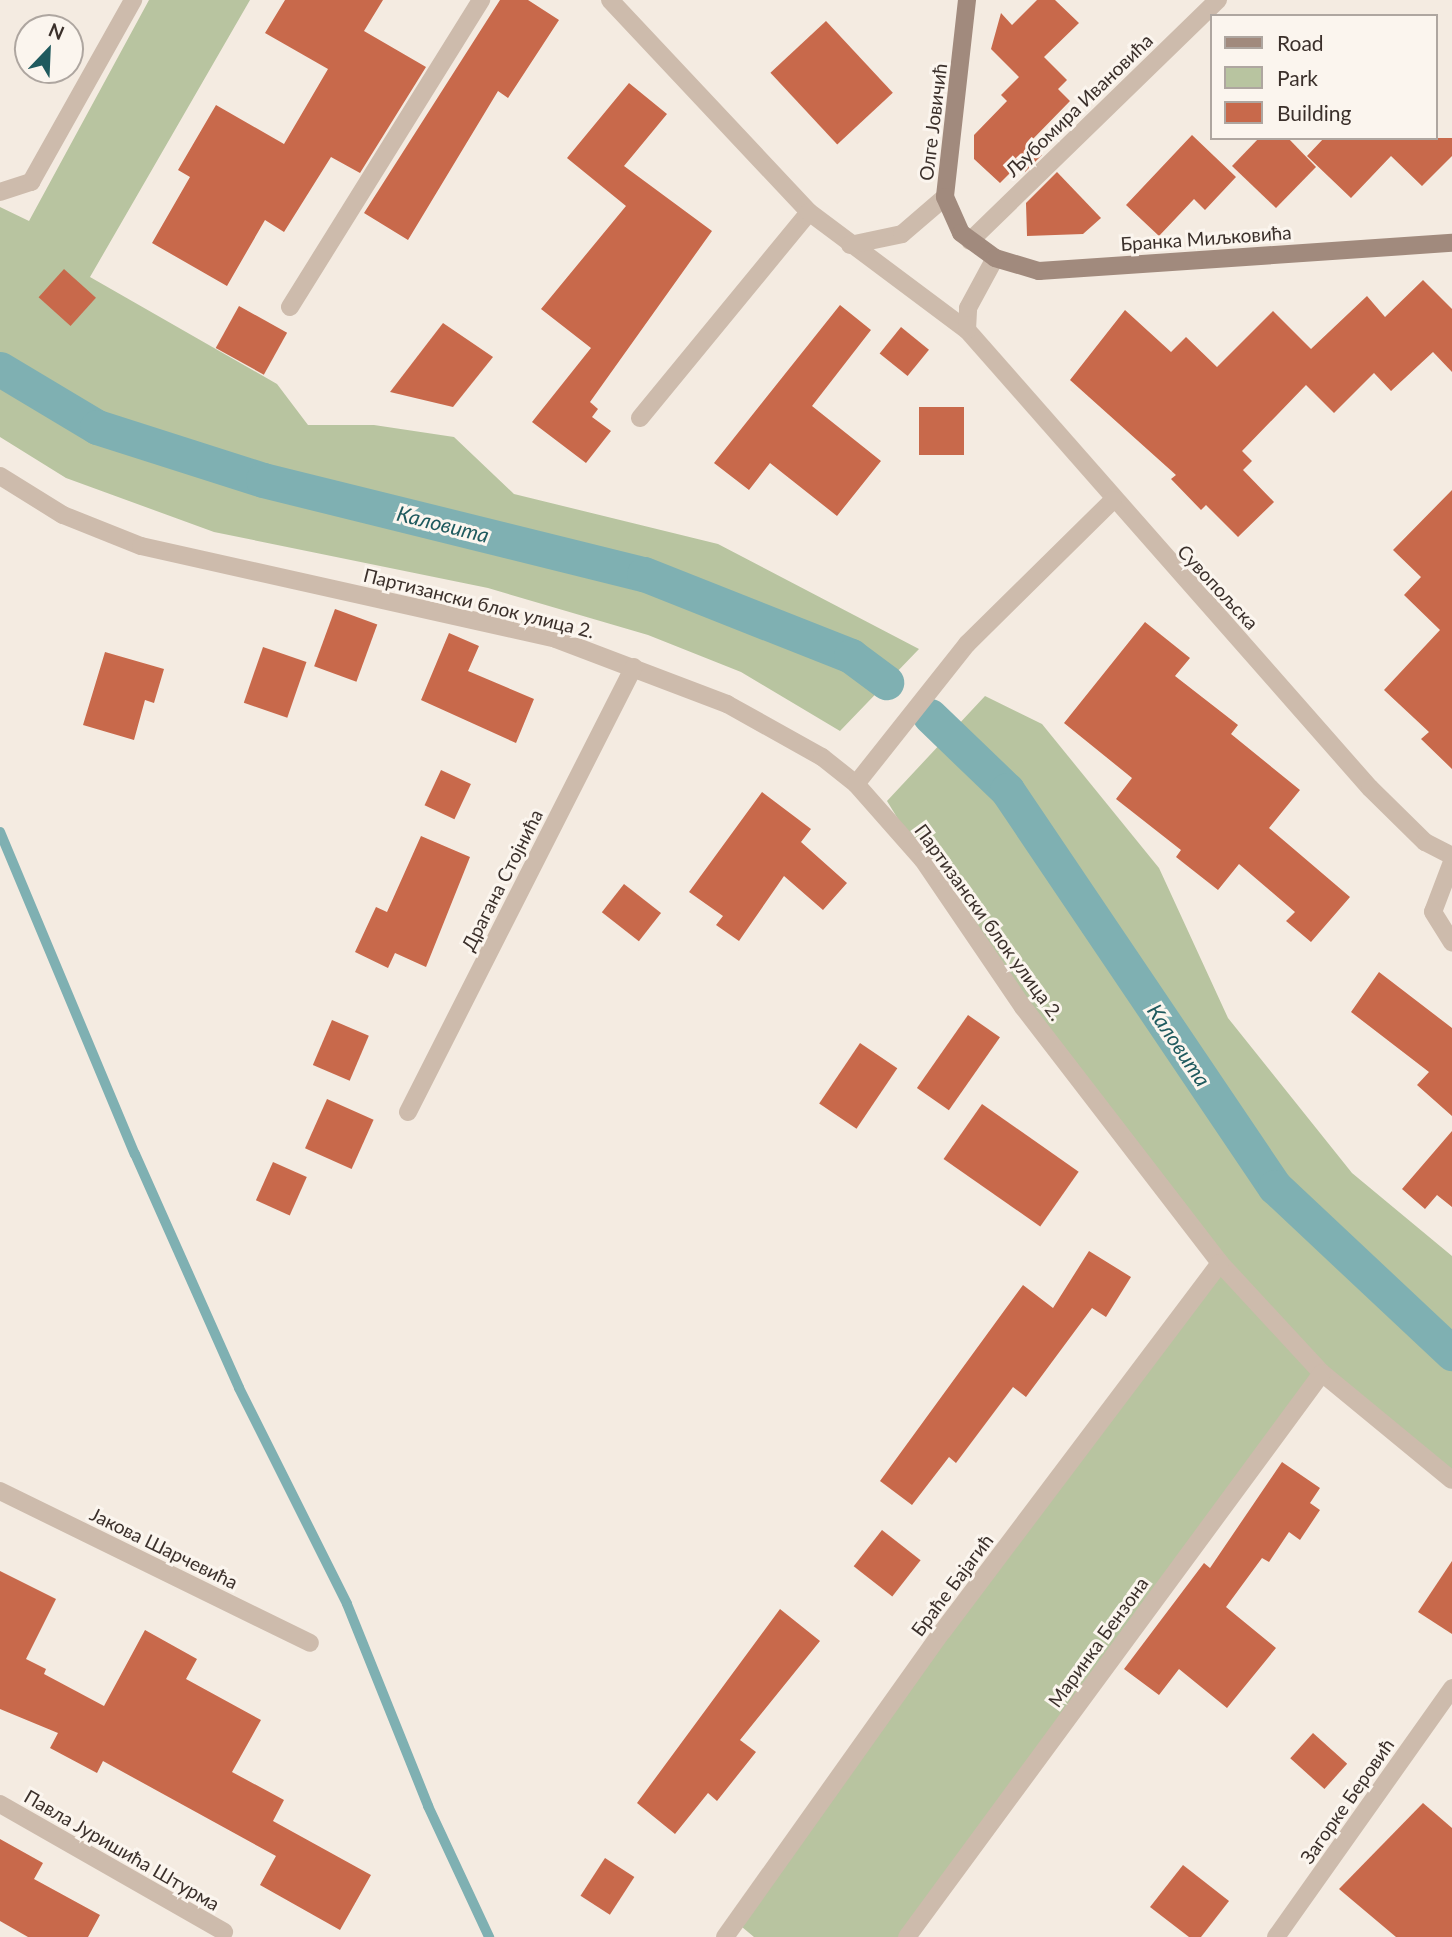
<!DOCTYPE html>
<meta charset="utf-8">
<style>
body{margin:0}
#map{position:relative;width:1452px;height:1937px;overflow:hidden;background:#f4ebe1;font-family:Lato,sans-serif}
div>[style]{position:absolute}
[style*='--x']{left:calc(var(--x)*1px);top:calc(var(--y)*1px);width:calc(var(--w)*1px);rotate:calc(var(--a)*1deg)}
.green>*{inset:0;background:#b8c4a0}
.stream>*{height:10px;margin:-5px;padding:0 5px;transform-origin:5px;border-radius:5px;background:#7fb0b2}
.canal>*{height:35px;margin:-17.5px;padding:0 17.5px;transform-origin:17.5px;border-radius:17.5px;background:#7fb0b2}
.building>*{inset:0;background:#c8694b;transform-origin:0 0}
.lane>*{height:18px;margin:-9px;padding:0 9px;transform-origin:9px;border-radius:9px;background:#cdbbac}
.street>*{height:18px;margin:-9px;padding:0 9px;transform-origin:9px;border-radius:9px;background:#cdbbac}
.secondary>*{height:18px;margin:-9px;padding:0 9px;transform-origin:9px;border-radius:9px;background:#a18a7d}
span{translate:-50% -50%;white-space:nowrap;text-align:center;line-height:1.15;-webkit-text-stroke:6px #fbf5ee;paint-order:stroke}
.street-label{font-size:19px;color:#3b302b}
.water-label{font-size:21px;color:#1f5a5e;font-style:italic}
.legend{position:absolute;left:1210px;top:14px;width:228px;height:126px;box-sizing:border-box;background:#fbf5ee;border:2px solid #aea6a0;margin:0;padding:9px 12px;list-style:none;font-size:21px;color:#3b302b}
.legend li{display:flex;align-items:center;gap:14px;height:35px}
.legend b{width:35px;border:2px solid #aea6a0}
.north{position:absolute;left:14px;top:14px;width:70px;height:70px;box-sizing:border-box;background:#fbf5ee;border:2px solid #aea6a0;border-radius:50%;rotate:23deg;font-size:19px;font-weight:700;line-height:28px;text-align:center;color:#3b302b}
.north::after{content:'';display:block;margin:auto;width:24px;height:32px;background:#1f5a5e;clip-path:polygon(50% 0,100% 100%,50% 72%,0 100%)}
</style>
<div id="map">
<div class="green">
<i style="clip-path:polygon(149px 0,250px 0,90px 277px,277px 384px,308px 425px,374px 425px,454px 437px,514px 494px,718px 544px,919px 649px,840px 731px,741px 672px,648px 635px,488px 588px,214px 532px,66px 478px,0 437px,0 207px,29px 221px)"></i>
<i style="clip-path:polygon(985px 696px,1042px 724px,1159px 868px,1228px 1018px,1352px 1173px,1452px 1256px,1452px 1480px,1323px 1373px,907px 1937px,754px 1937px,736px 1922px,1220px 1263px,923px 860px,887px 801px)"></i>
</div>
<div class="stream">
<i style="--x:0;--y:832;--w:349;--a:67.3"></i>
<i style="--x:135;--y:1154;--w:256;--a:66"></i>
<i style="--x:239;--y:1388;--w:241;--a:63.4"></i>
<i style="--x:347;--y:1604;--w:218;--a:68.1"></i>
<i style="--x:428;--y:1806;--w:145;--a:65"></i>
</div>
<div class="canal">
<i style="--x:0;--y:369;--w:113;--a:30.9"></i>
<i style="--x:97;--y:427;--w:174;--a:17.7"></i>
<i style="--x:263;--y:480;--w:392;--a:13.9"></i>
<i style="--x:644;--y:574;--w:223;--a:21.6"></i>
<i style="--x:851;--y:656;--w:44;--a:36.6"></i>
<i style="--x:930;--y:716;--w:107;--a:43.9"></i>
<i style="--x:1007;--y:790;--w:479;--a:56"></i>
<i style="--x:1275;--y:1187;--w:243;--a:43.2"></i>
</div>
<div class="building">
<i style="clip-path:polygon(285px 0,383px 0,364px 31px,426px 67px,360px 173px,331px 157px,284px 232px,265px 220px,227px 286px,152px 243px,190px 177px,178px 170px,216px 105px,284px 144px,328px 69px,265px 33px)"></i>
<i style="clip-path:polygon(500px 0,528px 0,559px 20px,508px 98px,498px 91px,408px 240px,364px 213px)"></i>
<i style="clip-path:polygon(1037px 0,1055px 0,1079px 23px,1044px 57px,1067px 80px,1058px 89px,1070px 101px,1030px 142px,1042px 155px,1025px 172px,1025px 158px,1000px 183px,974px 159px,974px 135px,1007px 101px,1001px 95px,1019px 77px,991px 49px,1001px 13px,1012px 25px)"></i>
<i style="left:826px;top:21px;width:98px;height:76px;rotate:47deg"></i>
<i style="clip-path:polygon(629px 83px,667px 114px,624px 166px,712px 231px,590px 402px,598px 409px,592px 417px,611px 431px,586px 463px,532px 422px,591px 348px,541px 309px,626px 206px,567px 158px)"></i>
<i style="clip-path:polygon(1192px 135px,1236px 177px,1205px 210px,1194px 199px,1159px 236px,1126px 205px)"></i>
<i style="clip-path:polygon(1259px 138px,1288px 138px,1316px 167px,1276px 208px,1232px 166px)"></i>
<i style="clip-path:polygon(1324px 138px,1452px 138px,1452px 156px,1422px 186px,1391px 156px,1351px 198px,1307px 156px)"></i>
<i style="clip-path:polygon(1057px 172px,1101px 218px,1083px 234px,1027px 236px,1026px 203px)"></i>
<i style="left:64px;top:269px;width:43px;height:38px;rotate:42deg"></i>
<i style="clip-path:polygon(1423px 280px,1452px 309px,1452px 372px,1433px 352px,1391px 391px,1374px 373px,1334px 413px,1306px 385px,1242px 451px,1252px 461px,1243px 470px,1274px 502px,1238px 537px,1206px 505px,1201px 510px,1171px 479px,1176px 475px,1070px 380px,1125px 310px,1171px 352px,1186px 337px,1217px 367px,1273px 311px,1311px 349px,1367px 296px,1385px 317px)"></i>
<i style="clip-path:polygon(840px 305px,871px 330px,812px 406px,881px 461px,837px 516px,770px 463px,749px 490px,714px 463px)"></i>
<i style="left:239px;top:306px;width:55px;height:48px;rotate:29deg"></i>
<i style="clip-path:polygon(443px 323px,493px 357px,453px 407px,390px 392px)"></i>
<i style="left:901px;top:327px;width:36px;height:34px;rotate:39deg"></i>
<i style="left:919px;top:407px;width:45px;height:48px"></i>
<i style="clip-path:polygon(1452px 490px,1452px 769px,1421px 739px,1429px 732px,1384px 690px,1440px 630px,1404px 595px,1421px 577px,1393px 550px)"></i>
<i style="left:335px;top:609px;width:45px;height:61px;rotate:20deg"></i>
<i style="clip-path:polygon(1145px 622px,1190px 658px,1175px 676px,1238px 725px,1231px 734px,1300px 790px,1269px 828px,1350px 897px,1311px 942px,1286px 921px,1295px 912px,1239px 864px,1218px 890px,1176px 857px,1181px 850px,1116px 799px,1132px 778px,1064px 723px)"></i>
<i style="clip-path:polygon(449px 633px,479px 646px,468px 671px,534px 699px,516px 743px,421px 700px)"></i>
<i style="left:263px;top:647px;width:46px;height:59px;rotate:19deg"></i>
<i style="clip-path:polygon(105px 652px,164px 669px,154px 703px,145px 700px,134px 740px,83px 725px)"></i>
<i style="left:441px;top:770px;width:33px;height:39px;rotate:25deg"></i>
<i style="clip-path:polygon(762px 792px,811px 829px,801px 842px,847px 883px,823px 910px,784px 876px,739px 941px,716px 925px,723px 916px,689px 892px)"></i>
<i style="clip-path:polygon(421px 836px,470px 857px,426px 967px,395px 953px,388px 968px,355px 952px,376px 907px,387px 912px)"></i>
<i style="left:624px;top:884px;width:47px;height:36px;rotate:38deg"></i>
<i style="clip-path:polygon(1379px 972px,1452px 1028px,1452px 1116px,1417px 1085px,1429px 1072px,1351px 1012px)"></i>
<i style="left:968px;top:1015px;width:39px;height:89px;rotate:35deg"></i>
<i style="left:332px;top:1020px;width:40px;height:49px;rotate:23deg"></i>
<i style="left:860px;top:1043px;width:45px;height:73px;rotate:34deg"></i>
<i style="left:327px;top:1099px;width:51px;height:54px;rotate:24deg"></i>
<i style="left:982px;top:1104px;width:118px;height:67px;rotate:35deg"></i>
<i style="clip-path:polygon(1452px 1131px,1452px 1207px,1437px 1195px,1425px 1209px,1402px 1189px)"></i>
<i style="left:273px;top:1162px;width:37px;height:42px;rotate:24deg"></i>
<i style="clip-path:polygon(1089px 1251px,1131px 1277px,1106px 1317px,1092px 1308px,1026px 1397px,1013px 1387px,956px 1463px,949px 1457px,912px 1505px,880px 1481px,1023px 1285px,1053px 1308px)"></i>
<i style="clip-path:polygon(1282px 1462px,1320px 1488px,1310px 1503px,1320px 1510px,1300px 1540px,1289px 1532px,1269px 1562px,1262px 1558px,1226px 1607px,1276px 1648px,1227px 1708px,1179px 1669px,1159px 1695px,1124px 1669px,1204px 1563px,1210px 1568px)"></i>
<i style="left:882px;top:1530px;width:49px;height:46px;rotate:38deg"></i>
<i style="clip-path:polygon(1452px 1561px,1452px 1634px,1418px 1612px)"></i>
<i style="clip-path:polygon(0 1571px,56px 1599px,26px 1659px,46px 1669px,44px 1674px,104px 1706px,145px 1630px,197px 1659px,186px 1679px,261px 1720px,232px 1772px,284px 1800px,273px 1821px,371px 1875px,340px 1930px,260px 1885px,276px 1856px,103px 1761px,97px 1773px,50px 1748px,58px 1733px,0 1709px)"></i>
<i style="clip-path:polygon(780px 1609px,820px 1641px,740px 1740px,756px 1752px,717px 1801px,708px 1793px,675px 1834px,637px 1803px)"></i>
<i style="left:1313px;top:1733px;width:46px;height:34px;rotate:42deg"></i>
<i style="clip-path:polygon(1423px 1803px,1452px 1828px,1452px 1937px,1396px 1937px,1339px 1889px)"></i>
<i style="clip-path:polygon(0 1839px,43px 1863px,34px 1879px,100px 1915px,88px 1937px,28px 1937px,0 1921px)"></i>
<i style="left:605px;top:1858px;width:35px;height:45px;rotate:33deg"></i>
<i style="clip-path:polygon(1183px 1865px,1229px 1901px,1201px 1937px,1189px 1937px,1150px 1907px)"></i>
</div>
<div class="lane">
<i style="--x:640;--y:418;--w:266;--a:-50.6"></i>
<i style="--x:1452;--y:862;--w:53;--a:110.8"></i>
<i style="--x:1433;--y:912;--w:36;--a:58"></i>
</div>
<div class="street">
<i style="--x:610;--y:0;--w:291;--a:46.8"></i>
<i style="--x:809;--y:212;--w:197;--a:36.8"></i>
<i style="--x:967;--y:330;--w:610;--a:48.66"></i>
<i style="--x:1370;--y:788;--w:77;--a:44.5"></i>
<i style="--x:1425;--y:842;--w:30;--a:27"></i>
<i style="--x:0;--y:192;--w:33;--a:-18"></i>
<i style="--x:31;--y:182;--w:209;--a:-60.7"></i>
<i style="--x:970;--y:241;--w:346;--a:-44.2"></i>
<i style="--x:850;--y:245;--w:53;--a:-11.9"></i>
<i style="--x:902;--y:234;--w:57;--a:-40.7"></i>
<i style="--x:290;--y:307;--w:362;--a:-58.1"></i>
<i style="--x:967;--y:330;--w:22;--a:-87"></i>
<i style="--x:968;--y:308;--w:57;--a:-61.6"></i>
<i style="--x:0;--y:476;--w:74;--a:31.8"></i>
<i style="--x:63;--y:515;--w:84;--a:21.7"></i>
<i style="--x:141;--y:546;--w:425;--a:12.6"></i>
<i style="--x:556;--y:639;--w:183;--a:20.8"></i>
<i style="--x:727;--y:704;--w:109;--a:29.2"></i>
<i style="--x:822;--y:757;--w:43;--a:38.5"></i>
<i style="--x:856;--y:784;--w:101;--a:48.6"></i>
<i style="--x:923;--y:860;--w:178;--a:55.8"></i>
<i style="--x:1023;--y:1007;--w:323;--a:52.4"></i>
<i style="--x:1220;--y:1263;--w:150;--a:47.2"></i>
<i style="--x:1322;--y:1373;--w:168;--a:39.5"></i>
<i style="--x:856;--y:784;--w:179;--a:-51.6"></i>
<i style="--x:967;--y:644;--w:205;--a:-44.6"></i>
<i style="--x:408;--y:1112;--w:499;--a:-63.1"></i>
<i style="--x:0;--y:1491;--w:345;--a:26.1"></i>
<i style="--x:0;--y:1804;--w:258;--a:29.7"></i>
<i style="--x:725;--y:1937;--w:374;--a:-54.6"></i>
<i style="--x:942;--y:1632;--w:462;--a:-53"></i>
<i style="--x:907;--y:1937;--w:700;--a:-53.65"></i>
<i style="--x:1276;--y:1937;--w:305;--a:-54.7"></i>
</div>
<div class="secondary">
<i style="--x:967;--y:0;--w:198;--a:96.4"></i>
<i style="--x:945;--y:197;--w:39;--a:66"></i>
<i style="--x:961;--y:233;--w:42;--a:36.3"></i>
<i style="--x:995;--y:258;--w:46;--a:16.5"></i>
<i style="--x:1039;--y:271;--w:414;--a:-3.9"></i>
</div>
<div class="street-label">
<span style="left:1079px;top:105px;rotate:-44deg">Љубомира Ивановића</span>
<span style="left:933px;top:122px;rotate:-83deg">Олге Јовичић</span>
<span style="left:1206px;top:238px;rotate:-4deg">Бранка Миљковића</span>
<span style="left:1218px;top:587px;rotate:47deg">Сувопољска</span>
<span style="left:479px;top:603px;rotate:14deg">Партизански блок улица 2.</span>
<span style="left:502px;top:880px;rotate:-63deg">Драгана Стојнића</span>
<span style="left:989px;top:922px;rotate:54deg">Партизански блок улица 2.</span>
<span style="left:164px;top:1548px;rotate:26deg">Јакова Шарчевића</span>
<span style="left:952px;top:1585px;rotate:-53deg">Браће Бајагић</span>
<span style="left:1098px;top:1642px;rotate:-54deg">Маринка Бензона</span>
<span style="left:1347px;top:1801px;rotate:-55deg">Загорке Беровић</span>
<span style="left:122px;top:1850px;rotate:30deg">Павла Јуришића Штурма</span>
</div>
<div class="water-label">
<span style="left:443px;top:524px;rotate:14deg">Каловита</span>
<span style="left:1179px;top:1045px;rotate:56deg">Каловита</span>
</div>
<ul class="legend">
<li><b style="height:9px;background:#a18a7d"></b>Road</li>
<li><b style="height:19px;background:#b8c4a0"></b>Park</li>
<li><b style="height:19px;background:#c8694b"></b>Building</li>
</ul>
<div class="north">N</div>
</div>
